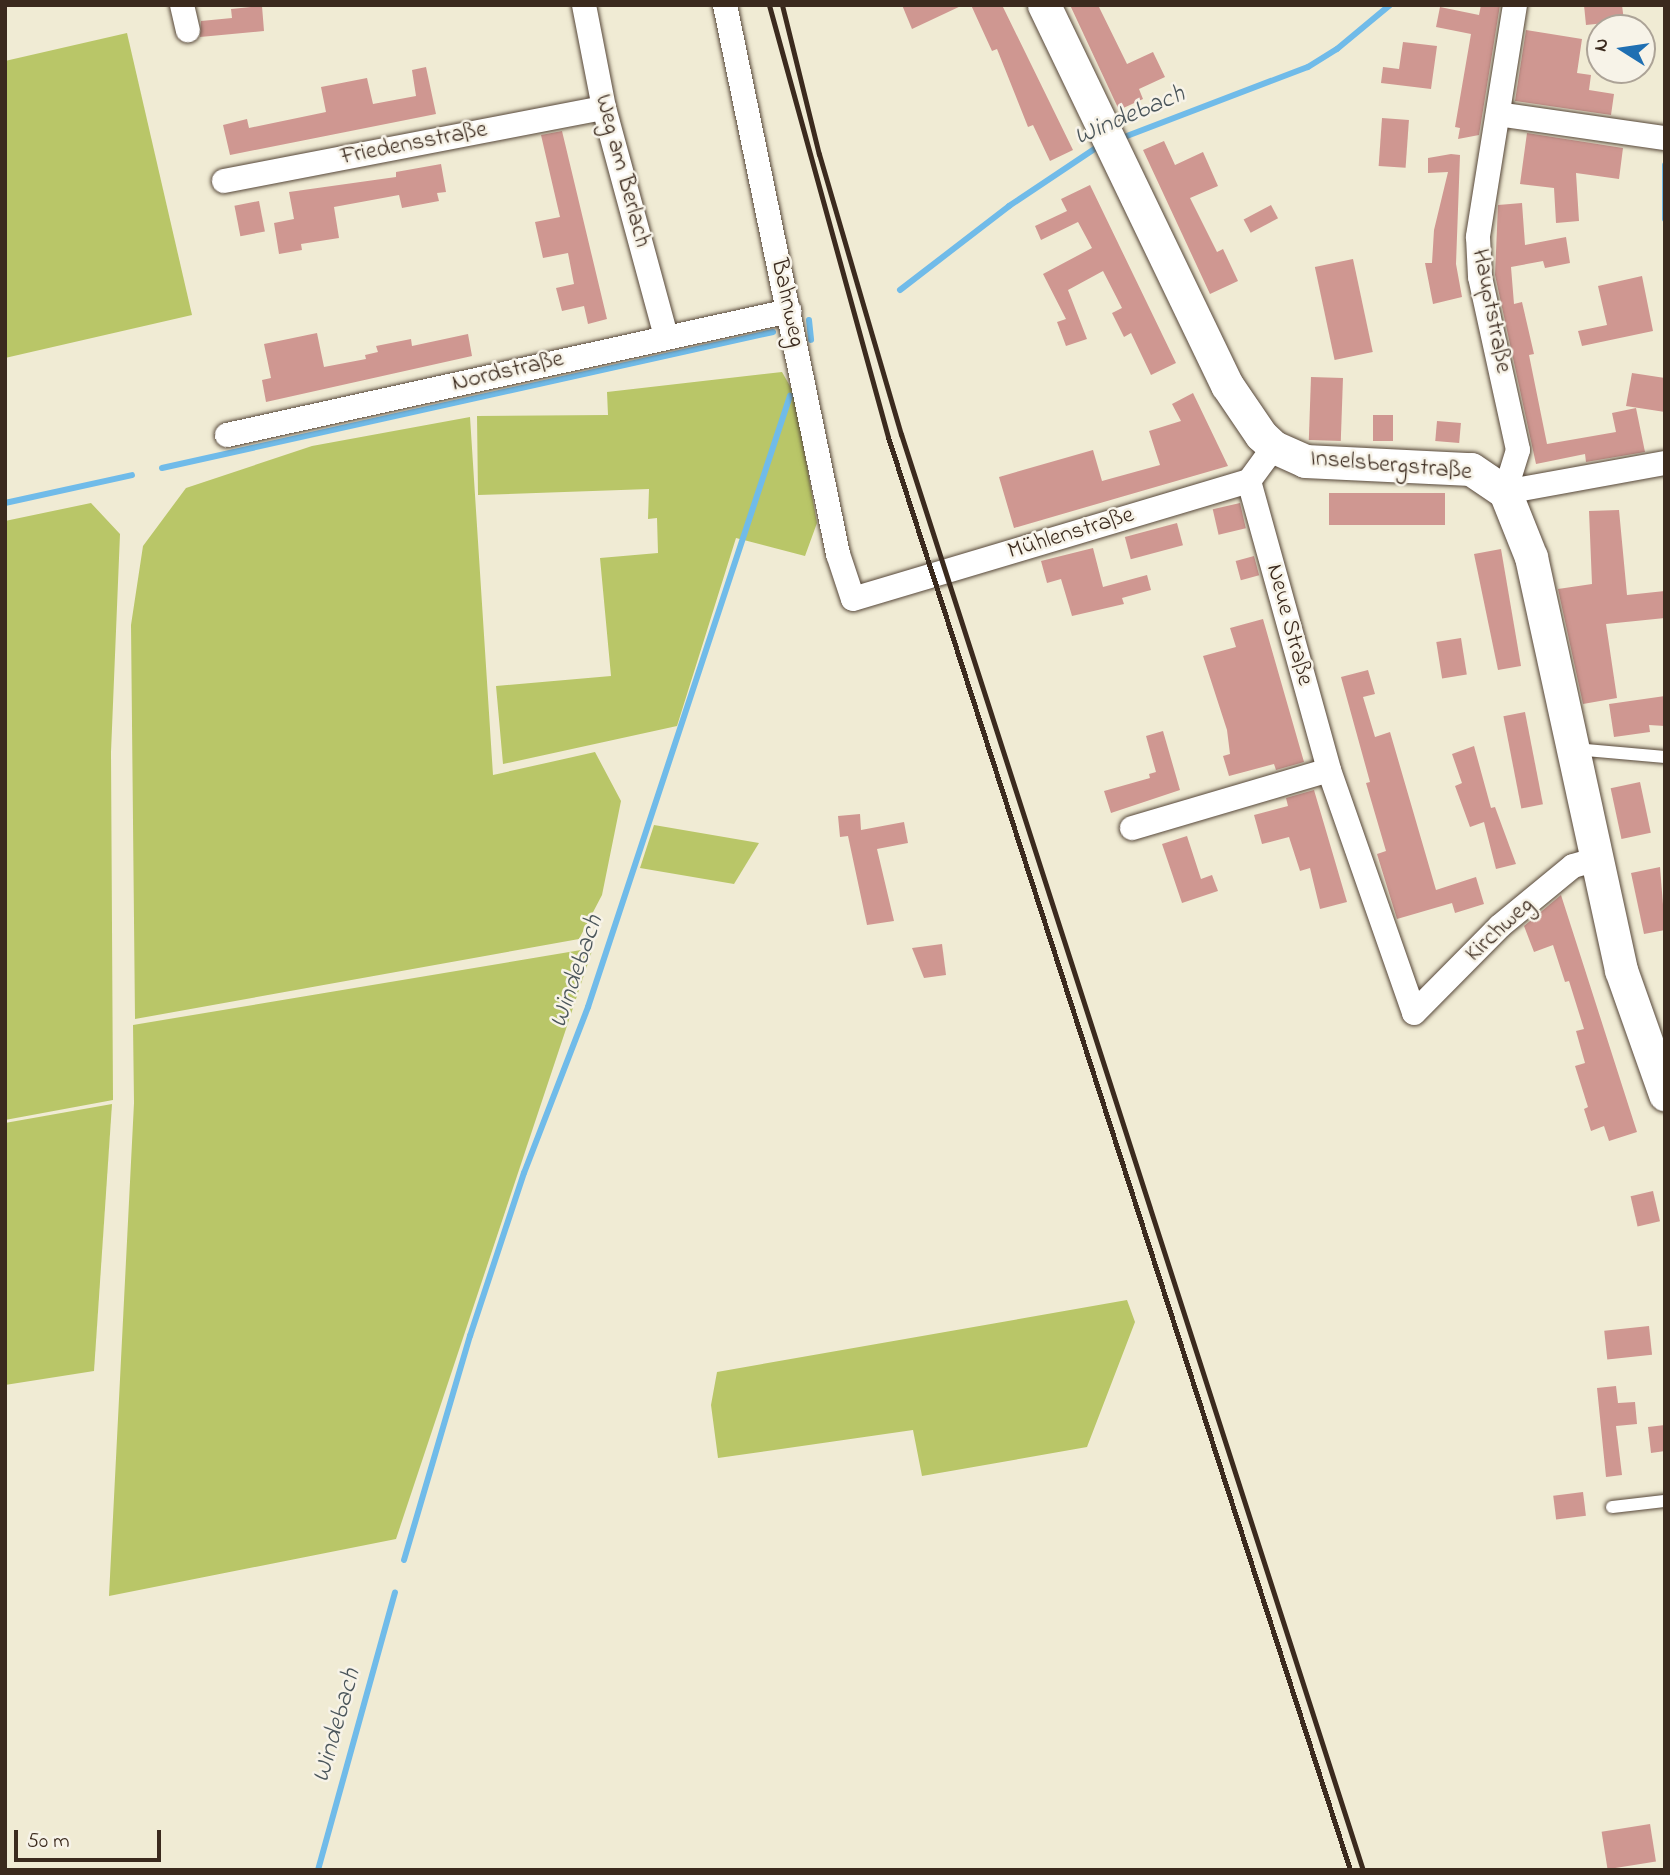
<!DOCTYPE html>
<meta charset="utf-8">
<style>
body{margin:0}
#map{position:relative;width:1670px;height:1875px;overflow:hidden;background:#f0ebd4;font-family:"Indie Flower",sans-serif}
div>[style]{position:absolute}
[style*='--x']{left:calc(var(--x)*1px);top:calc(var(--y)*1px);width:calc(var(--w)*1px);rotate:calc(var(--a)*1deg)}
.green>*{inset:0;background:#b9c668}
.stream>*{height:6px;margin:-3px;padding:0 3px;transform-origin:3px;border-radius:3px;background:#70bbe9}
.building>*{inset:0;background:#cf9791;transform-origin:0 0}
.roads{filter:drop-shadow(0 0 2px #564739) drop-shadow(0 0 2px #564739)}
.lane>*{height:12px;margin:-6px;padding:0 6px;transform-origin:6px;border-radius:6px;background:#fff}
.street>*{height:24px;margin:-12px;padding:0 12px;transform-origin:12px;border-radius:12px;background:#fff}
.secondary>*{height:33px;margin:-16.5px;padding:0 16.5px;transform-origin:16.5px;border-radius:16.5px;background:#fff}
.rail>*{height:5px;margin:-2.5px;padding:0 2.5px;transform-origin:2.5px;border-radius:2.5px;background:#3b2a1e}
span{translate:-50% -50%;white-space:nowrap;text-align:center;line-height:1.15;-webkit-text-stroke:5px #f7f3e8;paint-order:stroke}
.street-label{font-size:24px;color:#3b2a1e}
.water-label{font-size:26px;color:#4b565b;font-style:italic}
.frame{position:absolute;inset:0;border:7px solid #3b2a1e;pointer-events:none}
.north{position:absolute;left:1586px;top:14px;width:70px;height:70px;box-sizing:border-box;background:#f7f3e8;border:2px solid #aca397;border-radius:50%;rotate:282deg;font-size:19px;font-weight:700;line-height:28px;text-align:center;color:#3b2a1e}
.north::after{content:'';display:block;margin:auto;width:24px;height:32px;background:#1f6fb2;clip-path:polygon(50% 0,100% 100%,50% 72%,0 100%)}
.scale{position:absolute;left:14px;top:1830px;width:147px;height:32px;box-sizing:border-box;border:4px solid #3b2a1e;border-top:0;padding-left:9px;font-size:21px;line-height:24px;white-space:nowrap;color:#3b2a1e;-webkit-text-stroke:5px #f7f3e8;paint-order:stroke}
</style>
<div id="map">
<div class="green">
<i style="clip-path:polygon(127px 33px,192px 315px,5px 358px,5px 61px)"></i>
<i style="clip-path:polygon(782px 372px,794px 393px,817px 523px,805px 556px,736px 538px,677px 726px,503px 764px,496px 686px,611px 676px,600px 558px,658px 553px,657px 518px,648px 519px,649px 489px,478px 495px,477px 416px,608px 415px,607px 392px)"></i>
<i style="clip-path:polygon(470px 417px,493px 775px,595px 752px,621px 801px,602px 895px,579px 939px,135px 1019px,131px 625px,143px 546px,186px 488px,312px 446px)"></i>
<i style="clip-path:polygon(91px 503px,120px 534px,111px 752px,113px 1100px,5px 1120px,5px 521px)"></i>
<i style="clip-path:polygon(654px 825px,759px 843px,734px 884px,640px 868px)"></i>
<i style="clip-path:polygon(593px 948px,396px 1539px,109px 1596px,134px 1103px,133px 1025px)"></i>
<i style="clip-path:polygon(112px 1104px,94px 1371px,5px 1385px,5px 1123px)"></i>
<i style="clip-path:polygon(1127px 1300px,1135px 1322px,1087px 1447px,922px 1476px,913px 1430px,718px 1458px,711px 1405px,717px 1372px)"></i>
</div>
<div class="stream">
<i style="--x:1119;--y:139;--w:202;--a:-20.9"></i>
<i style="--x:1308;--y:67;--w:34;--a:-32"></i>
<i style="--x:1337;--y:49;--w:69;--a:-39.7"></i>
<i style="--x:1665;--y:165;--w:54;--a:90"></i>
<i style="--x:900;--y:290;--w:138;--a:-37.6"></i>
<i style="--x:1009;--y:206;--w:108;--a:-33.7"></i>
<i style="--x:809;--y:320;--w:20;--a:84"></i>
<i style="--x:162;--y:468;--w:626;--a:-12.55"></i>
<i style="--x:5;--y:503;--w:130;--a:-12.4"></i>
<i style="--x:404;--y:1560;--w:234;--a:-73.6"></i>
<i style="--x:470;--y:1336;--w:172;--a:-71.7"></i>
<i style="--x:524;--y:1173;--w:178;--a:-68.9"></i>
<i style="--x:588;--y:1007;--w:644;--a:-71.71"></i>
<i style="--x:318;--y:1870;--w:288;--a:-74.5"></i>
</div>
<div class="building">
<i style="clip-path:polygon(902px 5px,963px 5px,912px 29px)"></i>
<i style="clip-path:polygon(971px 5px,1002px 5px,1073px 150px,1050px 161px,1033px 125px,1028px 127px,997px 49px,992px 51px)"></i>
<i style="clip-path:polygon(1070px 5px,1098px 5px,1127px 64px,1153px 52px,1165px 77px,1139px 89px,1143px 99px,1119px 110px)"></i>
<i style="clip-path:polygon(1481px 5px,1500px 5px,1479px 135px,1458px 139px,1460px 128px,1455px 127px,1471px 34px,1436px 27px,1440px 7px,1479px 15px)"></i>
<i style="clip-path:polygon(1584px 5px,1622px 5px,1624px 21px,1586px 25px)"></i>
<i style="clip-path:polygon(262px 6px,264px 31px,200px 37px,201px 21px,232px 18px,231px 9px)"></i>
<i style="clip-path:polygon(1526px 30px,1582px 39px,1577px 73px,1591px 75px,1589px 90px,1614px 94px,1611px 115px,1515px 101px)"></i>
<i style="clip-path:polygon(1403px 42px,1437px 46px,1431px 89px,1381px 83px,1383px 67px,1399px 69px)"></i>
<i style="clip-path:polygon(426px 67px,436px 114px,230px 155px,223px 125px,247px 119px,249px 128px,326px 112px,321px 87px,367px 78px,373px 104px,416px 96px,412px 70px)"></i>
<i style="left:1382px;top:118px;width:27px;height:48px;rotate:4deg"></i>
<i style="clip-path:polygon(562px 131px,607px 319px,588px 324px,584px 306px,562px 311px,556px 288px,574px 284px,568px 253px,543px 258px,535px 222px,560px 217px,541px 135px)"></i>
<i style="clip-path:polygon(1527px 133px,1623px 148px,1619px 179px,1576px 173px,1579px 221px,1556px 223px,1554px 188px,1520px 184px)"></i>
<i style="clip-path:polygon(1164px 141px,1175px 165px,1203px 152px,1218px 186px,1190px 198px,1217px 252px,1223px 249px,1238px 281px,1210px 294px,1143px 150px)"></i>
<i style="clip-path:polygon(1451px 154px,1460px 155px,1456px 264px,1462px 297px,1433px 304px,1425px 263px,1432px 263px,1434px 230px,1448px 172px,1428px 173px,1428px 158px)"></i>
<i style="clip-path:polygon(441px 164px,446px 192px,437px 193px,439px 201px,402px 208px,399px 195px,334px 207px,339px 238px,301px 244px,302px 250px,279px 254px,274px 223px,294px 219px,289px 192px,396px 177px,396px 172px)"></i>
<i style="clip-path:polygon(1090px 185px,1176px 363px,1151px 375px,1131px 333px,1124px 337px,1112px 313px,1122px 308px,1103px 271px,1068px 290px,1087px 339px,1066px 346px,1057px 322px,1066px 319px,1043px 274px,1092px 248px,1078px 222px,1041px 240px,1035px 226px,1067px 211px,1061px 199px)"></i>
<i style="left:259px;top:201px;width:31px;height:25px;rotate:79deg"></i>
<i style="clip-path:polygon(1522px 203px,1525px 245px,1566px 237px,1570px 263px,1545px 268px,1543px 261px,1511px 267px,1514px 304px,1522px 302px,1534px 354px,1529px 355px,1547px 444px,1616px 432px,1612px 413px,1636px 408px,1645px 452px,1586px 462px,1585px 454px,1536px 464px,1495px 275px,1498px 205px)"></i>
<i style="left:1271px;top:205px;width:15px;height:31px;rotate:62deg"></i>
<i style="left:1353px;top:259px;width:95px;height:39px;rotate:78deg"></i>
<i style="clip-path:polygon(1642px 276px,1653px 331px,1582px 346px,1578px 331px,1607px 325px,1598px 286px)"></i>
<i style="clip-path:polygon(317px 333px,324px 367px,366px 359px,365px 355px,378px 352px,376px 346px,411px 339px,412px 346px,468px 334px,472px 356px,266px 402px,262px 380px,271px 378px,264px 344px)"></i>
<i style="clip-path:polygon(1632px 373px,1665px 378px,1665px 412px,1626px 406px)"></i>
<i style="left:1311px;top:377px;width:32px;height:63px;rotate:2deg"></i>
<i style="clip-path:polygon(1193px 393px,1228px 466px,1014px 528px,999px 477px,1093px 450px,1102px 481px,1160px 465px,1149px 431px,1181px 421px,1172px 404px)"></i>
<i style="left:1373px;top:415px;width:20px;height:26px"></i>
<i style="left:1437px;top:421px;width:24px;height:20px;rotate:5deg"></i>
<i style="left:1329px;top:493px;width:116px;height:32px"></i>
<i style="left:1240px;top:503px;width:26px;height:28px;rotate:77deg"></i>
<i style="clip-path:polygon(1619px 510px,1627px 595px,1665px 591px,1665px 618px,1606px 624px,1617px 698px,1583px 704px,1558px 589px,1592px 584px,1589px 511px)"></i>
<i style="left:1177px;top:523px;width:23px;height:54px;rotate:75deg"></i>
<i style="clip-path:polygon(1093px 548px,1103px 587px,1147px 575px,1151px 590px,1122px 598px,1124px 604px,1072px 616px,1061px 579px,1047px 583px,1041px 561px)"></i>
<i style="clip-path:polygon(1501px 549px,1521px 666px,1498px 670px,1474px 554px)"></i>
<i style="left:1254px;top:556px;width:20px;height:19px;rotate:75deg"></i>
<i style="clip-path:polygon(1263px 619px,1304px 762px,1276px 770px,1274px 764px,1229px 776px,1223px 756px,1230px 754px,1227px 730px,1203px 656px,1236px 647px,1230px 628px)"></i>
<i style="left:1461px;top:638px;width:37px;height:25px;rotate:81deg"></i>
<i style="clip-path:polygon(1368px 670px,1375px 694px,1363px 697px,1375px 737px,1390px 732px,1436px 890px,1476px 877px,1484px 904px,1455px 913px,1452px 903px,1397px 919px,1377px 854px,1386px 851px,1366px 783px,1370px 782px,1341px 677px)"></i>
<i style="clip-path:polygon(1665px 696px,1665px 726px,1649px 725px,1650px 732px,1614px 737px,1609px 704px)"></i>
<i style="left:1525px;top:712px;width:94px;height:22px;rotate:79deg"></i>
<i style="clip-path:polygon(1163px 731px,1180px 790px,1111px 813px,1104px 791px,1150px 778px,1149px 774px,1156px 772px,1146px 736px)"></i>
<i style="clip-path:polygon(1474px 746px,1491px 808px,1495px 807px,1516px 864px,1496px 869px,1484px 822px,1470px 827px,1455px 786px,1462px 783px,1452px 754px)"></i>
<i style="left:1640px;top:782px;width:52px;height:30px;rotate:78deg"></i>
<i style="clip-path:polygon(1314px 790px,1347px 902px,1320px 909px,1310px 868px,1300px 871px,1289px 837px,1262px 844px,1254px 815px,1288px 806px,1286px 798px)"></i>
<i style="clip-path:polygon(860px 814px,861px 830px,904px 822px,908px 843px,877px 849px,894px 921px,867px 925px,848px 836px,840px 837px,838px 816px)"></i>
<i style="clip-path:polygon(1187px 836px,1201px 879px,1212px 875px,1218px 891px,1182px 903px,1162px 844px)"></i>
<i style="clip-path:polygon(1660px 867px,1665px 930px,1644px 934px,1631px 873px)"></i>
<i style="clip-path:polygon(1561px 895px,1637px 1132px,1609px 1141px,1604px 1126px,1591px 1131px,1584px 1109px,1588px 1107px,1575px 1066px,1585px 1063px,1576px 1031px,1584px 1029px,1569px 981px,1565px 982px,1553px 945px,1534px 952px,1524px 926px)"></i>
<i style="clip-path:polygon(942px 944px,946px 975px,924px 978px,912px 948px)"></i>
<i style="left:1653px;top:1191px;width:31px;height:23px;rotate:77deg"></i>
<i style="left:1649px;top:1326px;width:29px;height:45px;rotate:84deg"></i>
<i style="clip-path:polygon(1616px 1386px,1618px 1403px,1635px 1402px,1637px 1424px,1616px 1426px,1622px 1475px,1606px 1477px,1597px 1388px)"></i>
<i style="clip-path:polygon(1665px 1425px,1665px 1451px,1651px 1453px,1648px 1427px)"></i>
<i style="left:1583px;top:1492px;width:24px;height:30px;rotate:83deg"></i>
<i style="left:1650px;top:1824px;width:38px;height:49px;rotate:81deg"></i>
</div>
<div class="roads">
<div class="lane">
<i style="--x:1575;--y:749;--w:90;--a:5.1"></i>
<i style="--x:1612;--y:1507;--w:53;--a:-6.5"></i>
</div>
<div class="street">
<i style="--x:182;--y:5;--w:26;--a:77"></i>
<i style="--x:584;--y:5;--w:105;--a:79"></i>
<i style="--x:604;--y:108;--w:236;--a:74.8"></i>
<i style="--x:725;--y:5;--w:561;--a:78.37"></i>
<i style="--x:838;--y:554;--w:47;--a:71.6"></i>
<i style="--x:853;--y:599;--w:413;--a:-16.6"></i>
<i style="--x:1249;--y:481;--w:42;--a:-53.7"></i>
<i style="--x:1515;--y:5;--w:235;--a:99.1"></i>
<i style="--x:1478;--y:237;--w:40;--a:87.1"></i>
<i style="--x:1480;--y:277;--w:177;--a:77.6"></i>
<i style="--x:1518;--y:450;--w:44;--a:107.2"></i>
<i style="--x:1505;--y:492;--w:163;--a:-10.3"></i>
<i style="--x:1498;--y:114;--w:169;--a:8.2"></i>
<i style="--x:224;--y:181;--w:387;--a:-10.9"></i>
<i style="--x:227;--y:435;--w:576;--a:-12.44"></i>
<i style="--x:1249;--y:481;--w:300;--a:74.5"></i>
<i style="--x:1329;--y:770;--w:257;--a:70.7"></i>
<i style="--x:1414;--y:1013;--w:122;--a:-45.3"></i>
<i style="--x:1500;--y:926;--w:94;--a:-39.4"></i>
<i style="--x:1573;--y:866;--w:22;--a:-16"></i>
<i style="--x:1132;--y:828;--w:205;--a:-16.4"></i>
</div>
<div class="secondary">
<i style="--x:1044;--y:5;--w:422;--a:64.3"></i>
<i style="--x:1227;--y:385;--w:60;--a:55.8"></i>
<i style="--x:1261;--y:435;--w:18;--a:43"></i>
<i style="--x:1274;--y:447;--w:34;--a:24"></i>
<i style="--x:1305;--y:461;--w:166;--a:2.8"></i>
<i style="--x:1471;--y:469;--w:41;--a:34.1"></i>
<i style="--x:1505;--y:492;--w:70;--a:68.2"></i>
<i style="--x:1531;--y:557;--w:423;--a:77.7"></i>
<i style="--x:1621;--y:970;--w:132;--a:70.5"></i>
</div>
</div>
<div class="rail">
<i style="--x:769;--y:5;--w:448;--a:74.6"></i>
<i style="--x:888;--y:437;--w:1506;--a:72.13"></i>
<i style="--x:782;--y:5;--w:154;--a:76.1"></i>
<i style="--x:819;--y:154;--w:292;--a:73.7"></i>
<i style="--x:901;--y:434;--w:1508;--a:72.17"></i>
</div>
<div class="street-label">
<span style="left:414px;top:144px;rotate:-11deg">Friedensstraße</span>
<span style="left:622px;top:171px;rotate:75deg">Weg am Berlach</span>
<span style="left:787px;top:303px;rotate:78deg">Bahnweg</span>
<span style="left:1491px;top:311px;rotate:79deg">Hauptstraße</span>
<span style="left:508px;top:372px;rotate:-13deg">Nordstraße</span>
<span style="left:1391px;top:466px;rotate:5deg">Inselsbergstraße</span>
<span style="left:1071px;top:534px;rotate:-17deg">Mühlenstraße</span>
<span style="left:1289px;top:625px;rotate:75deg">Neue Straße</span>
<span style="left:1500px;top:930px;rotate:-43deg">Kirchweg</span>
</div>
<div class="water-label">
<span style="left:1130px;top:117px;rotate:-23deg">Windebach</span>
<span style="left:578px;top:972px;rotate:-71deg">Windebach</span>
<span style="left:338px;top:1726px;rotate:-74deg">Windebach</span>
</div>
<div class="frame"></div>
<div class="north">N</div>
<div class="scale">50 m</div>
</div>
